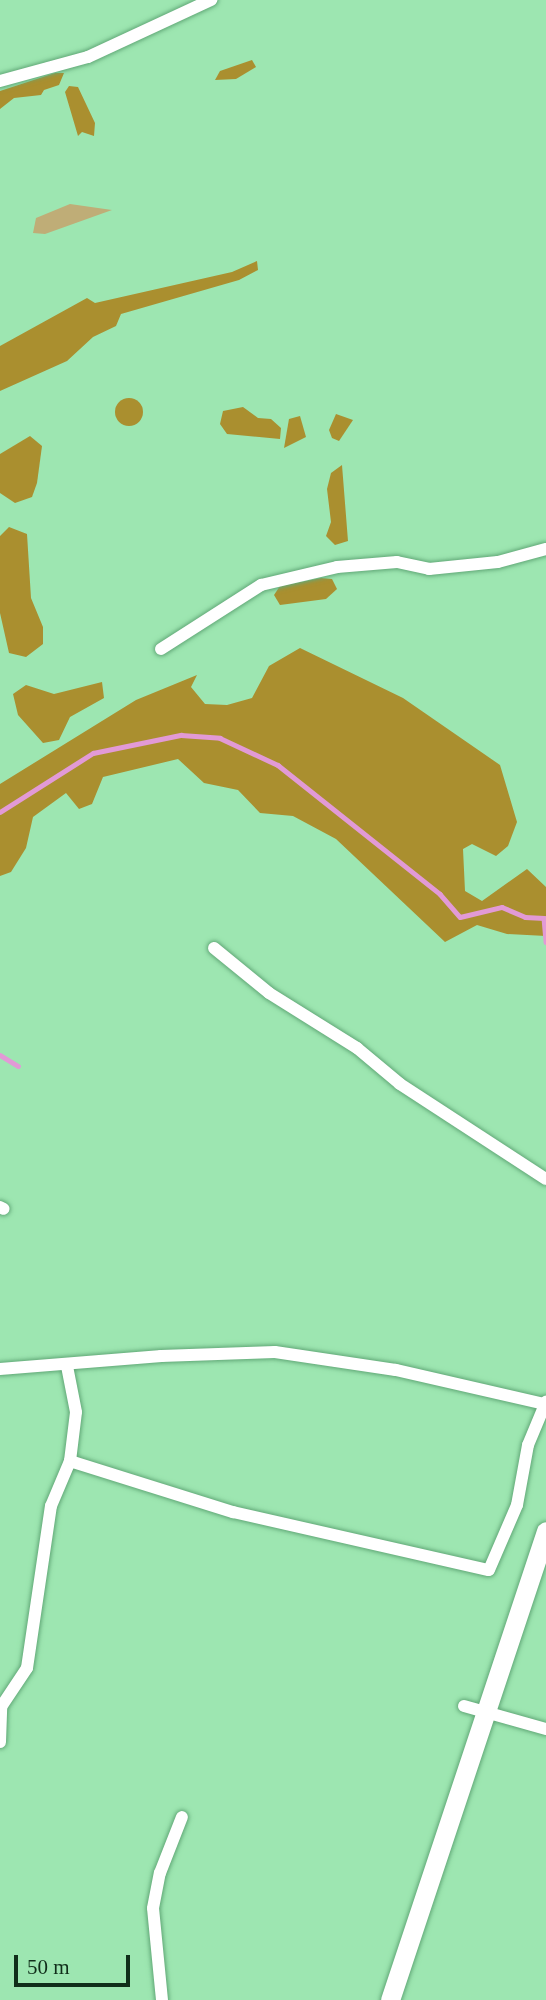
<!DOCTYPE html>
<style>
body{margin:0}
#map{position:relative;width:546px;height:2000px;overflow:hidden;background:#9de6b1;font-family:Georgia,serif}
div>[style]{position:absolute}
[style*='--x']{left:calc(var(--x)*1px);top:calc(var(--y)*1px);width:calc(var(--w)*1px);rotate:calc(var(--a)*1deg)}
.green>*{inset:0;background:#bfad77}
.forest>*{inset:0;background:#aa8f2f}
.round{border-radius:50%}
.stream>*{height:4.5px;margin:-2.25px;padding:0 2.25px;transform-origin:2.25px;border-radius:2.25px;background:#e29ad6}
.roads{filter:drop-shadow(0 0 2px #61a877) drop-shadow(0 0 2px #61a877)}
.minor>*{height:12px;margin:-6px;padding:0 6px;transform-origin:6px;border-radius:6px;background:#fff}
.secondary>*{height:19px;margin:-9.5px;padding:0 9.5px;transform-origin:9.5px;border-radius:9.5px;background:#fff}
span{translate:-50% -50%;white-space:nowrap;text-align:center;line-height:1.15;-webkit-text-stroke:7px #9de6b1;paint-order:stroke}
.scale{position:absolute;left:14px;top:1955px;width:116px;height:32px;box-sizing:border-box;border:4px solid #102e1a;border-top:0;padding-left:9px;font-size:21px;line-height:24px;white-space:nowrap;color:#102e1a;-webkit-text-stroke:5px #9de6b1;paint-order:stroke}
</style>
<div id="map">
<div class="green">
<i style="clip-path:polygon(70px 204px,112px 210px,45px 234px,33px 233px,36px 218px)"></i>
</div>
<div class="forest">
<i style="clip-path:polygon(252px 60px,256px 67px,236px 79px,215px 80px,220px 71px)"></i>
<i style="clip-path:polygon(55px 73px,64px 73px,59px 85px,44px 90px,41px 95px,14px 98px,0 109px,0 91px)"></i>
<i style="clip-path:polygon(69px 86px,78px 87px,95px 123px,94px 136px,82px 132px,78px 136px,65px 92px)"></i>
<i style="clip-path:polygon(257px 261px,258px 270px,239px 280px,121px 314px,116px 326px,93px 337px,67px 361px,0 391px,0 346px,87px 298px,95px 303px,232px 272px)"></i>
<i class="round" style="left:115px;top:398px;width:28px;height:28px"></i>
<i style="clip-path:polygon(243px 407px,258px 418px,271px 419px,281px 428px,280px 439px,227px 434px,220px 424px,223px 411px)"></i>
<i style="clip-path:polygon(336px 414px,353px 420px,339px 441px,332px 438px,329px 430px)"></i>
<i style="clip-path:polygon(300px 416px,306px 437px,284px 448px,289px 419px)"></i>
<i style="clip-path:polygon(30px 436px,42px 446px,37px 483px,32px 497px,15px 503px,0 493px,0 454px)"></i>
<i style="clip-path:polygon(342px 465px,348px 541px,335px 545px,326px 536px,331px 522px,327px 489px,331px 473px)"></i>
<i style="clip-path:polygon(9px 527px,27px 534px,31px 598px,43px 627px,43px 644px,26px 657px,9px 653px,0 613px,0 536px)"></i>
<i style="clip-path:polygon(321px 578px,332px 579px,337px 589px,326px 599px,280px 605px,274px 595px,280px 586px)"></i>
<i style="clip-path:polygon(300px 648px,403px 698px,500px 765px,517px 822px,508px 846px,496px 856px,472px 844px,463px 849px,465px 891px,482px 901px,527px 869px,546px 887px,546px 936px,507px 934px,477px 925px,445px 942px,336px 839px,293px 816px,260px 813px,238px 790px,204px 783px,178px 759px,103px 777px,92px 804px,79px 809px,66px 793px,33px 817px,26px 848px,11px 872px,0 876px,0 784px,136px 700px,197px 675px,191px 687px,205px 704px,227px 705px,252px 698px,269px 666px)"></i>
<i style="clip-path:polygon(102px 682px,104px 698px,70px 717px,59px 740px,43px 743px,18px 715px,13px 694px,26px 685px,54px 694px)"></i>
</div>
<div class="stream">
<i style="--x:0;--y:812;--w:110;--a:-32.4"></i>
<i style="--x:93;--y:753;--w:90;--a:-11.6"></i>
<i style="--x:181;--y:735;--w:39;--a:4"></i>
<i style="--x:220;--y:738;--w:64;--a:25"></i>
<i style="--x:278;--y:765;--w:207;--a:38.5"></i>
<i style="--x:440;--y:894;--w:30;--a:49"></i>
<i style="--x:460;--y:917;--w:43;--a:-13.4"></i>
<i style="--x:502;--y:907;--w:25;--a:23"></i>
<i style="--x:525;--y:917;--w:19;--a:3"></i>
<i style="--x:544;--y:918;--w:24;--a:85"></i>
<i style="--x:0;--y:1055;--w:21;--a:31"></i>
</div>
<div class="roads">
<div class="minor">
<i style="--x:0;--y:81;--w:91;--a:-15.3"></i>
<i style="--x:88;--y:57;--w:136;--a:-24.9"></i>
<i style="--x:161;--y:649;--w:119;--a:-32.6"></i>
<i style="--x:261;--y:585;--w:78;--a:-13.3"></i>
<i style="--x:337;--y:567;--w:60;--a:-4.8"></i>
<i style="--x:397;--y:562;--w:33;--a:12"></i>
<i style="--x:429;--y:569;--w:69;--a:-5.8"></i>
<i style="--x:498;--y:562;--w:50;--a:-15.2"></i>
<i style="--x:214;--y:948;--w:71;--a:39.3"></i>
<i style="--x:269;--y:993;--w:104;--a:32"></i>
<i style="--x:357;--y:1048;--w:56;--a:39.9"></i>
<i style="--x:400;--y:1084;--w:174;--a:33.1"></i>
<i style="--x:0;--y:1207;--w:4;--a:27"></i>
<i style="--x:0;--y:1369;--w:162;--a:-4.6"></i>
<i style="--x:161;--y:1356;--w:114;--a:-2"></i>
<i style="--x:275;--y:1352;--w:122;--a:8.5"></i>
<i style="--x:396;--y:1370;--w:153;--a:12.9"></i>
<i style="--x:70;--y:1461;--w:171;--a:17.4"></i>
<i style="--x:233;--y:1512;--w:262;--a:12.8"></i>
<i style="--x:489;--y:1570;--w:71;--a:-66.7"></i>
<i style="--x:517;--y:1505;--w:61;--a:-79.6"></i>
<i style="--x:528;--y:1445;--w:47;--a:-67.3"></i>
<i style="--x:464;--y:1706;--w:85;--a:15.7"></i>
<i style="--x:0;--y:1742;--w:35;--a:-88"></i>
<i style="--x:1;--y:1707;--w:47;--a:-56.3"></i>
<i style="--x:27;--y:1668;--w:164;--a:-81.6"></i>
<i style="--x:51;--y:1506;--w:49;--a:-67.1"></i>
<i style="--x:70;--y:1461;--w:49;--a:-83"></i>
<i style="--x:76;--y:1412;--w:47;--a:-101.1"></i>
<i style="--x:162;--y:2000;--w:92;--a:-95.6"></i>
<i style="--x:153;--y:1908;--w:36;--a:-79"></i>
<i style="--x:160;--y:1873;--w:60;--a:-68.6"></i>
</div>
<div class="secondary">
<i style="--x:390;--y:2000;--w:494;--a:-71.6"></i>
</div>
</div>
<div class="scale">50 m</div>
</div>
